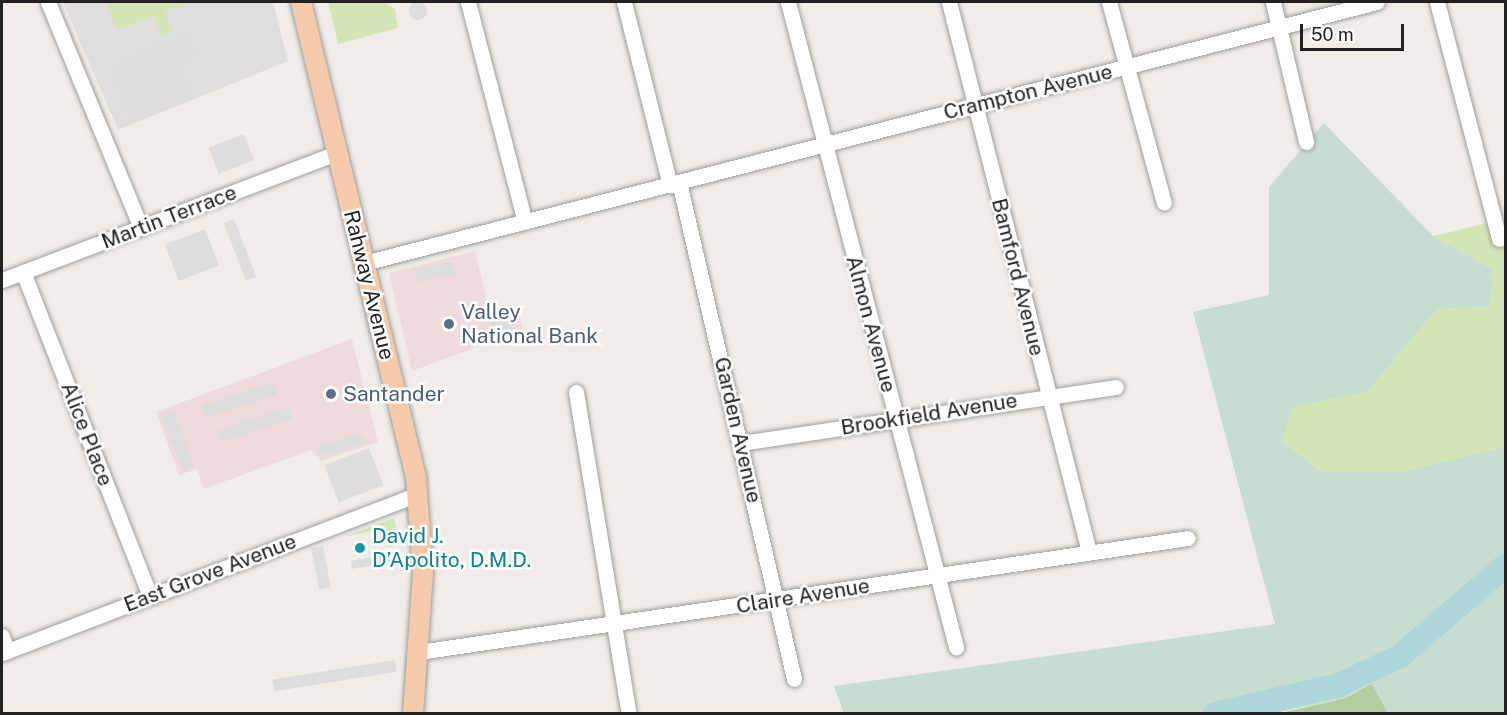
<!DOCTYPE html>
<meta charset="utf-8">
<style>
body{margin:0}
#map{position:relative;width:1507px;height:715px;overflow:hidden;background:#f0ede9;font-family:"Public Sans",sans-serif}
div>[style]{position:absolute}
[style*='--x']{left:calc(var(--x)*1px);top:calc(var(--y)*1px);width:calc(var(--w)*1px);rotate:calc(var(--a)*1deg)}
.residential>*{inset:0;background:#dfdede}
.commercial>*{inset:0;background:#efdadc}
.grass>*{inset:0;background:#d3e5b4}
.forest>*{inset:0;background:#b3cca1}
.wetland>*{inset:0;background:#c7ddd0}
.parking>*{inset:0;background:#ddd;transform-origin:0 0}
.round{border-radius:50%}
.river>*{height:24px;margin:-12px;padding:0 12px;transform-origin:12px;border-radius:12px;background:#add6da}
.roads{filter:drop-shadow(0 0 2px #9e9e9e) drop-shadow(0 0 2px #9e9e9e)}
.minor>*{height:15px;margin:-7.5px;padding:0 7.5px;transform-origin:7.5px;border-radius:7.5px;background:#fff}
.major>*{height:20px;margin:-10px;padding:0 10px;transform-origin:10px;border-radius:10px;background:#f4caaa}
.dots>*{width:16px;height:16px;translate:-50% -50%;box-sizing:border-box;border:3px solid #fff;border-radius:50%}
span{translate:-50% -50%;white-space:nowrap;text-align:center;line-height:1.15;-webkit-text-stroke:5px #fff;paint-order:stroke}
.street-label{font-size:21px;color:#212121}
.service-label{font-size:21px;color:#4e5e75}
.left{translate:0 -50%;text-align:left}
.culture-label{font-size:21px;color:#0d838f}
.frame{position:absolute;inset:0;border:3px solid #212121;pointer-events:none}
.scale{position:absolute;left:1300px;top:24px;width:104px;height:27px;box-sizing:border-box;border:3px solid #212121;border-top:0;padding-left:8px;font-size:18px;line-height:21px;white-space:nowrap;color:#212121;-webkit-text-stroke:4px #fff;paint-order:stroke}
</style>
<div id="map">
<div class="residential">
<i style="clip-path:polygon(63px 2px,273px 2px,288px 61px,118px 130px)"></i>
</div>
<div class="commercial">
<i style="clip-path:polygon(475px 251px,490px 314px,517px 309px,523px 330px,412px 371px,389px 273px)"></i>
<i style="clip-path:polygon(352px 339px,378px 442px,321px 461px,311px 450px,204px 489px,197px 469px,179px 475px,156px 412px)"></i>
</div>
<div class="grass">
<i style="clip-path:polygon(106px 2px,190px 2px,164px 12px,172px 32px,161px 36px,153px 16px,117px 30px)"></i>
<i style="clip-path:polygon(328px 2px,384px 2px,395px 9px,398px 28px,338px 44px)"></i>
<i style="clip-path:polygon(1496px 221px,1506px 256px,1505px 447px,1405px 471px,1322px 472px,1282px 441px,1292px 407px,1367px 392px,1437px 309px,1489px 307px,1494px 270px,1433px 236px)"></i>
<i style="clip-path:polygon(394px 518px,399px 545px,388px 548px,384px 528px,344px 537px)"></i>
</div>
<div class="forest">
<i style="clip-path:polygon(1372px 683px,1388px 713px,1276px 714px,1346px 698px)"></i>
</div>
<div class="wetland">
<i style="clip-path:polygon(1324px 123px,1433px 236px,1494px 270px,1489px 307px,1437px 309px,1367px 392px,1293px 407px,1282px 441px,1322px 472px,1405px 471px,1505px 447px,1505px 713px,1388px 713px,1371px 683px,1346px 698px,1275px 713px,844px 714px,834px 686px,1275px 624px,1193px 312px,1269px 295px,1269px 187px)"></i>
</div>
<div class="parking">
<i class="round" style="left:409px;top:2px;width:18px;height:18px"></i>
<i style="clip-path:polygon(186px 32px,196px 58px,179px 65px,192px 98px,131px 123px,109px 68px)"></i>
<i style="left:244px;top:134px;width:28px;height:38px;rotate:69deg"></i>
<i style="left:234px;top:219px;width:62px;height:11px;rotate:69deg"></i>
<i style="left:205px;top:229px;width:39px;height:43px;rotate:69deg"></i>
<i style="left:453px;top:261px;width:13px;height:40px;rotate:77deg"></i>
<i class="round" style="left:491px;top:313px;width:22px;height:22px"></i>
<i style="left:273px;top:382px;width:13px;height:75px;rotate:72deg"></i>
<i style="left:289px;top:407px;width:13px;height:75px;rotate:72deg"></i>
<i style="left:173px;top:410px;width:60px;height:13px;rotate:69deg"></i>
<i style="clip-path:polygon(359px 433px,369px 442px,324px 456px,315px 447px)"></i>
<i style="left:369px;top:448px;width:40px;height:48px;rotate:69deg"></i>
<i style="left:323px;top:546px;width:42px;height:12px;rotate:79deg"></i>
<i style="clip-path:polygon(398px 552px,390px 562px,352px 569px,351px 561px)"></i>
<i style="left:395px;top:660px;width:12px;height:124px;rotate:81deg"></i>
</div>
<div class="river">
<i style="--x:1215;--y:714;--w:127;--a:-13.2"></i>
<i style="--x:1339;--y:685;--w:68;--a:-25.4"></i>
<i style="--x:1400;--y:656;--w:140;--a:-40.6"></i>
</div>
<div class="roads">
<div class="minor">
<i style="--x:48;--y:2;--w:244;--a:67.6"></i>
<i style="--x:468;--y:2;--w:227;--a:75.5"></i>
<i style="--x:624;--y:2;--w:189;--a:75.9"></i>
<i style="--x:788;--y:2;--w:667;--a:75.4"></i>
<i style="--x:949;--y:2;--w:568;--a:75.72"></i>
<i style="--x:1109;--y:2;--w:208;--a:74.7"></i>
<i style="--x:1273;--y:2;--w:144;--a:76.7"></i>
<i style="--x:1437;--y:2;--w:245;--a:75.3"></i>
<i style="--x:679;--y:182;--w:510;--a:76.97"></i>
<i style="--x:364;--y:263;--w:1046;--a:-14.45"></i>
<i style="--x:23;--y:272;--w:348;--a:68.6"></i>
<i style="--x:2;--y:280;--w:358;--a:-20.8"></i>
<i style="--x:576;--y:392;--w:326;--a:80.7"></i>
<i style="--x:741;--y:443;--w:379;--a:-8.5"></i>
<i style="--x:2;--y:636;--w:16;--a:72"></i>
<i style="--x:419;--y:652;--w:777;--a:-8.43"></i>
<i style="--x:2;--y:653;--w:445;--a:-20.9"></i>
</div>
<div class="major">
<i style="--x:301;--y:2;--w:490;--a:76.4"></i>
<i style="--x:416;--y:478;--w:94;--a:85.7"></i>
<i style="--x:423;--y:572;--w:142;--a:94"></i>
</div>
</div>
<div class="dots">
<i style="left:449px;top:324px;background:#5c6f8a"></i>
<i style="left:331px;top:394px;background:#5c6f8a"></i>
<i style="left:360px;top:548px;background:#0f9aa8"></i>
</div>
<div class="street-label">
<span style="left:1028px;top:92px;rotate:-14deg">Crampton Avenue</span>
<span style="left:169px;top:217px;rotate:-21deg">Martin Terrace</span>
<span style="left:1018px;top:277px;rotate:76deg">Bamford Avenue</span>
<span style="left:369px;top:285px;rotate:76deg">Rahway Avenue</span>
<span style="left:871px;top:324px;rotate:75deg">Almon Avenue</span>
<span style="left:929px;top:414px;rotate:-9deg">Brookfield Avenue</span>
<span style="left:738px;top:430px;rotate:77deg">Garden Avenue</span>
<span style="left:87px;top:434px;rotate:69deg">Alice Place</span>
<span style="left:210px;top:573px;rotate:-21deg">East Grove Avenue</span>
<span style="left:803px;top:596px;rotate:-9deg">Claire Avenue</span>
</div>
<div class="service-label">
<span class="left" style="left:461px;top:324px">Valley<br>National Bank</span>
<span class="left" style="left:343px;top:394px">Santander</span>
</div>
<div class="culture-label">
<span class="left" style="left:372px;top:548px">David J.<br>D’Apolito, D.M.D.</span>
</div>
<div class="frame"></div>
<div class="scale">50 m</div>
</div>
